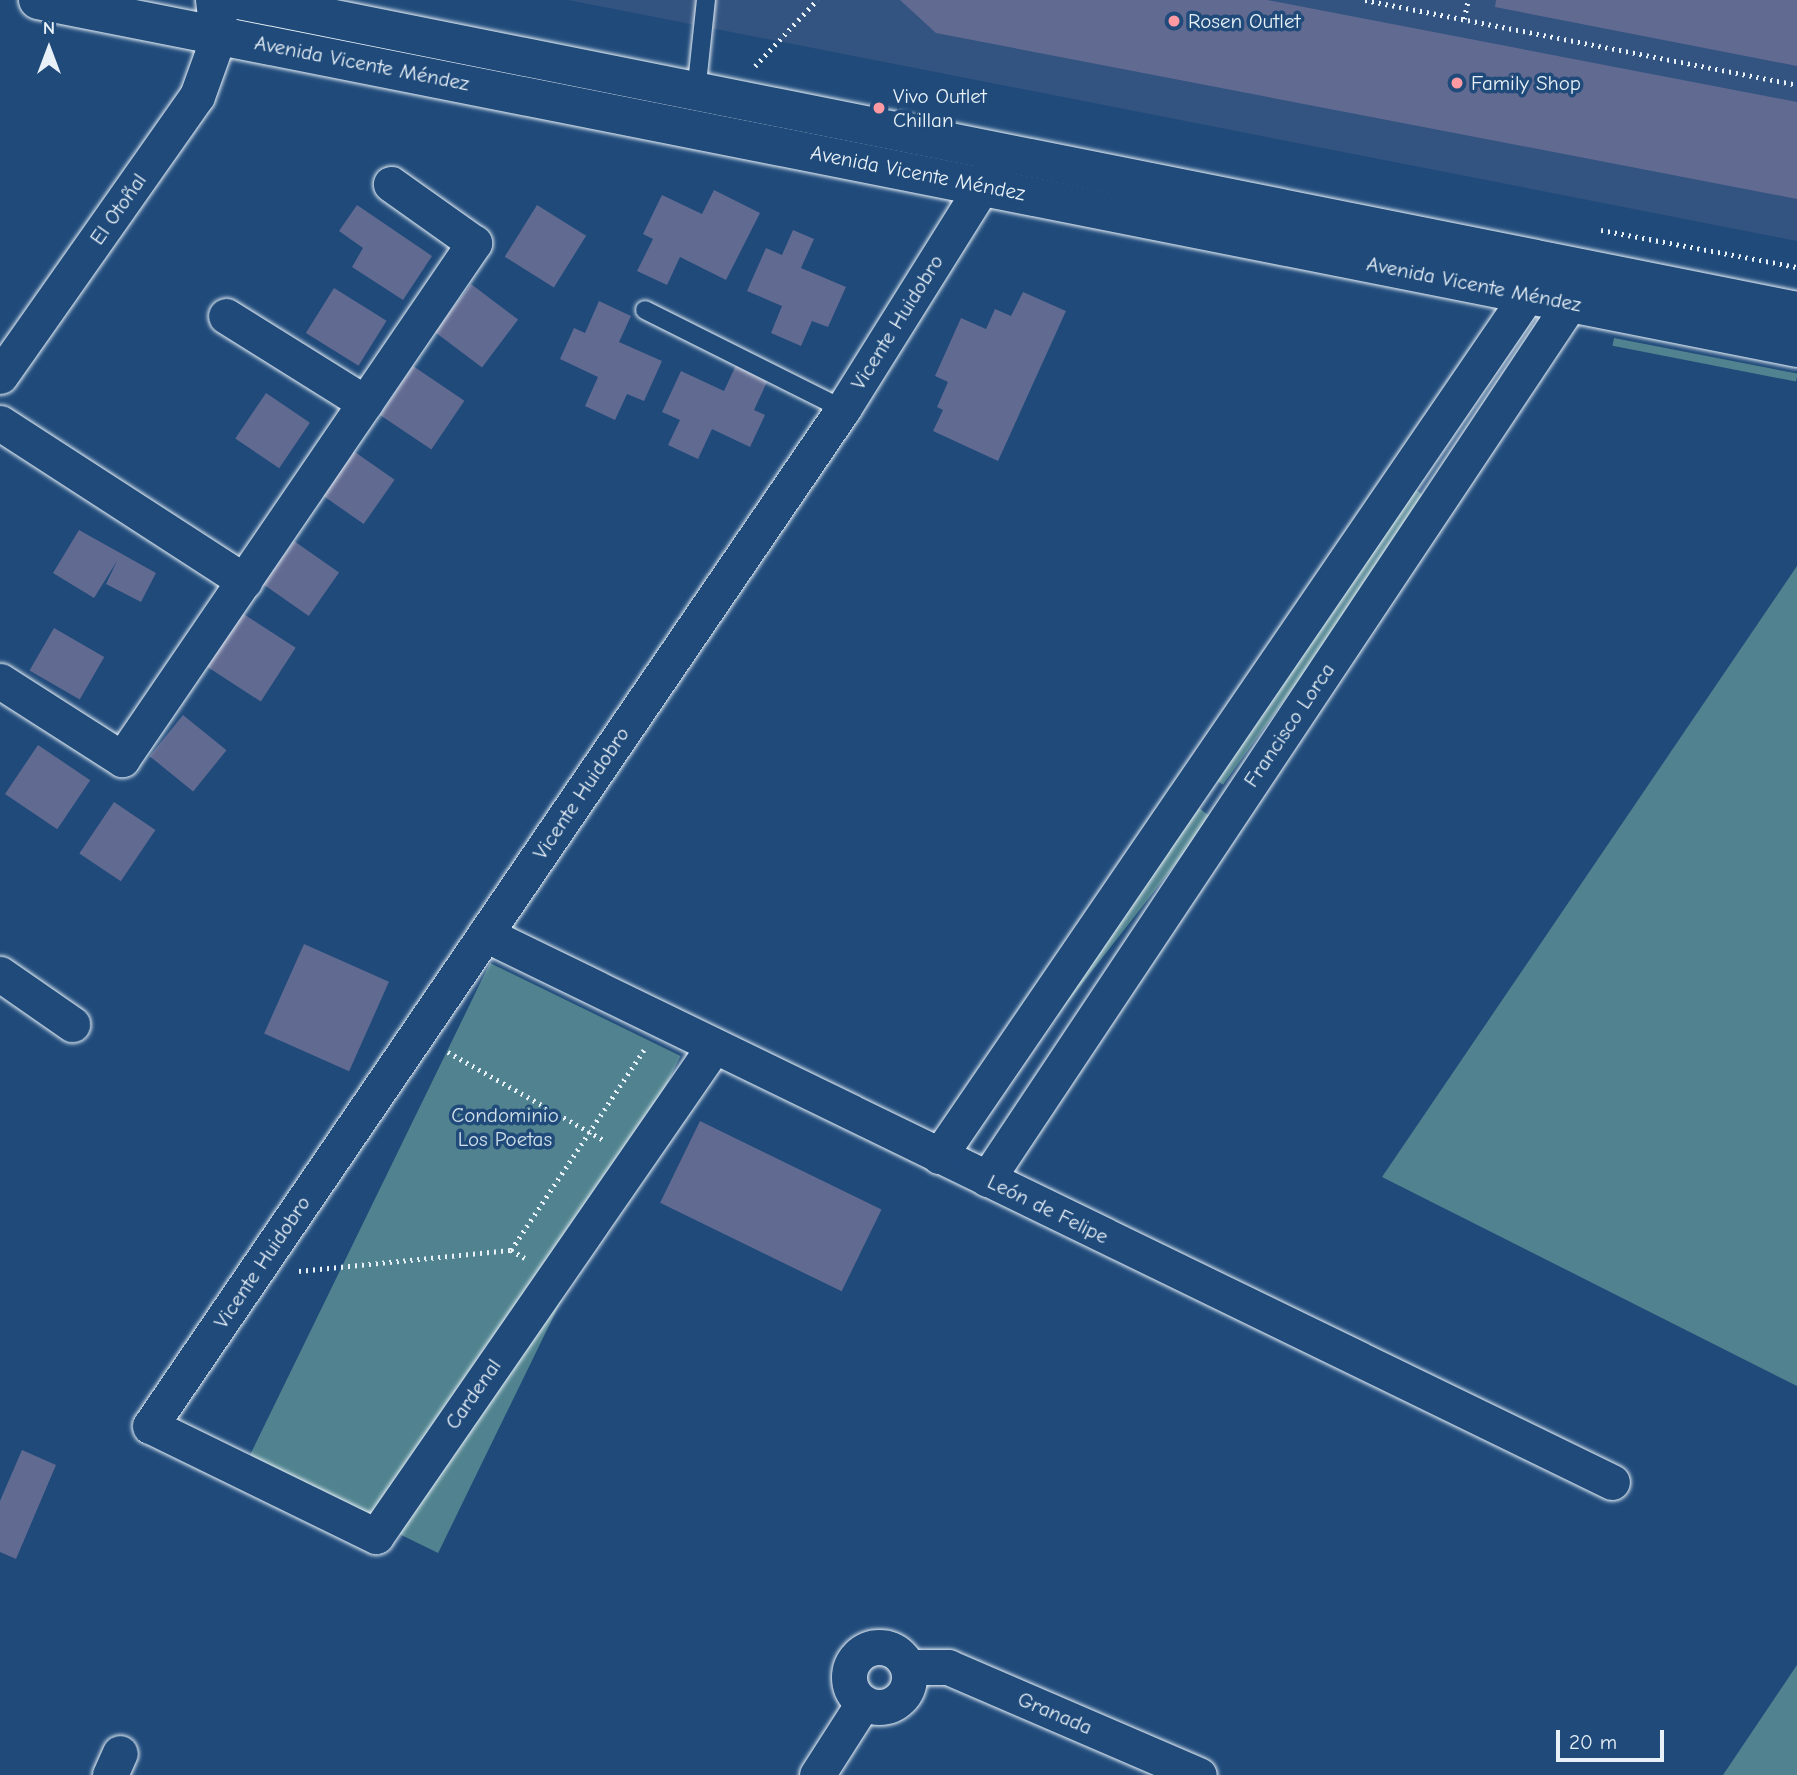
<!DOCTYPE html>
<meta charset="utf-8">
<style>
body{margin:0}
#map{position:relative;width:1797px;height:1775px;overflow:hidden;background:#1f4a7a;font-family:"Comic Neue",sans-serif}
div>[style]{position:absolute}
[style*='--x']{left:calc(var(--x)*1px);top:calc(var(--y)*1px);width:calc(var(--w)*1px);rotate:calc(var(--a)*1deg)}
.built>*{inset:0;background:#335481}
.green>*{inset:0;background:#50838f;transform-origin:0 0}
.building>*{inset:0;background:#616a91;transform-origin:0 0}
.path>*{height:4.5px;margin-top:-2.25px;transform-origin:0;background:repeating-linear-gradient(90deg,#e8f1f8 0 2px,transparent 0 7px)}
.roads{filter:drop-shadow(0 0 2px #e8f1f8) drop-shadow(0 0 2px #e8f1f8)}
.service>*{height:18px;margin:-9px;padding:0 9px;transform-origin:9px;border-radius:9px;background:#1f4a7a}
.minor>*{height:35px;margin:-17.5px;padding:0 17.5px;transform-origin:17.5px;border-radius:17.5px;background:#1f4a7a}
.minor>.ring{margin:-17.5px;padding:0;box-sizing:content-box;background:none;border:35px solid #1f4a7a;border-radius:50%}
.tertiary>*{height:38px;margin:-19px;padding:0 19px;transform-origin:19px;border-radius:19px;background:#1f4a7a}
.secondary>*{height:38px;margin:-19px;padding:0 19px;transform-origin:19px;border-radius:19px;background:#1f4a7a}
.dots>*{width:19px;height:19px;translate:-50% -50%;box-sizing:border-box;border:4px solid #1f4a7a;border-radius:50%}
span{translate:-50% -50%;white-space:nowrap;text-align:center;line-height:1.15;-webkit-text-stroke:7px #1f4a7a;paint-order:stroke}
.poi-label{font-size:21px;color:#e8f1f8}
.left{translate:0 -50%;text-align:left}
.street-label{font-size:21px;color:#e8f1f8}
.park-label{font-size:21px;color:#d1e0e8}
.north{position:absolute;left:14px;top:14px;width:70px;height:70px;-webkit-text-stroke:5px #1f4a7a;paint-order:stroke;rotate:0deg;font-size:19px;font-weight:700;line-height:28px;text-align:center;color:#e8f1f8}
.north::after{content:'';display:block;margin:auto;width:24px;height:32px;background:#e8f1f8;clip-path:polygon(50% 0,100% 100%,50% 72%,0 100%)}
.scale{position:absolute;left:1556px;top:1730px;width:108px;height:32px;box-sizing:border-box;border:4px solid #e8f1f8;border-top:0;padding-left:9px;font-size:21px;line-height:24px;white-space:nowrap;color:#e8f1f8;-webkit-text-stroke:5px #1f4a7a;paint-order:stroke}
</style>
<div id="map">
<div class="built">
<i style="clip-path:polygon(568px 0,1797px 0,1797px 241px)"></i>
</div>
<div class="green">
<i style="left:1614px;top:338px;width:187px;height:8px;rotate:11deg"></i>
<i style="left:1416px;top:490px;width:17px;height:352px;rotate:36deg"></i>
<i style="clip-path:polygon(1797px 566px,1797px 1386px,1382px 1177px)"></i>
<i style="left:1199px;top:808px;width:16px;height:404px;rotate:38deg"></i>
<i style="left:490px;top:963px;width:212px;height:553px;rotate:26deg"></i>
<i style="clip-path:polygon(1797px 1665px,1797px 1775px,1723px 1775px)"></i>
</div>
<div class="building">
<i style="clip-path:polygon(900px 0,1267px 0,1797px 102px,1797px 199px,936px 33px)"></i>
<i style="clip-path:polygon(1496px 0,1797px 0,1797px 66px,1495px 7px)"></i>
<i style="clip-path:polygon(714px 190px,760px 213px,726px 280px,680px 257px,667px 285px,637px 271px,653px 239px,643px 234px,662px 195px,702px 214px)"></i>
<i style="clip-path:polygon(357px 205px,432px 256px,403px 300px,352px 267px,363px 248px,339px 231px)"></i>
<i style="left:537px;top:205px;width:58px;height:61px;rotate:32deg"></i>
<i style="clip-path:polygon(793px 230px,814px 239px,801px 268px,846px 287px,828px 327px,812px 321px,801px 346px,771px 333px,782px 306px,747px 291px,766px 248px,782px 255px)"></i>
<i style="left:471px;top:284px;width:59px;height:60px;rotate:37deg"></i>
<i style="left:334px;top:288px;width:62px;height:53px;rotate:32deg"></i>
<i style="clip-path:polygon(1023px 292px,1066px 311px,998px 461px,933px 431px,943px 410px,937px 407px,948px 382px,935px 376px,961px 318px,986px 329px,995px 309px,1011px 316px)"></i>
<i style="clip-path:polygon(599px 301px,631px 316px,619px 342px,662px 361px,644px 401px,627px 394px,615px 420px,585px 406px,598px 377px,560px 359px,574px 328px,585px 333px)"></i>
<i style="clip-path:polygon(736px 365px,768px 380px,754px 410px,765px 415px,750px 447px,712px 429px,698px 459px,668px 445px,680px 420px,662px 412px,681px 371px,724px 391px)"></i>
<i style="left:413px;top:366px;width:62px;height:59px;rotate:34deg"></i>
<i style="left:266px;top:393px;width:53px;height:55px;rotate:34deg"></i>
<i style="left:352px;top:450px;width:52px;height:54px;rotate:35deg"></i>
<i style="clip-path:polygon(79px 530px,156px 573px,141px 602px,106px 584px,117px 561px,94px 598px,53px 573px)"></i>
<i style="left:294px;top:541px;width:55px;height:53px;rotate:35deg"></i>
<i style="left:242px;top:613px;width:64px;height:64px;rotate:33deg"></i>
<i style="left:54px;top:628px;width:58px;height:49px;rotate:30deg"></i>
<i style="left:183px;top:715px;width:56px;height:53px;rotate:39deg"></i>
<i style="left:38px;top:745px;width:63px;height:59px;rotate:34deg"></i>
<i style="left:114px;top:802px;width:50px;height:62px;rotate:34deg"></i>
<i style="left:304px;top:944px;width:93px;height:98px;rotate:24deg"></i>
<i style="left:700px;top:1121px;width:202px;height:91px;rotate:26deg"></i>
<i style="clip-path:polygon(22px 1450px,56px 1465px,16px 1559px,0 1552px,0 1501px)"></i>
</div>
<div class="path">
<i style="--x:1365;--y:0;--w:440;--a:11.1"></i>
<i style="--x:1464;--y:19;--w:19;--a:-78"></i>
<i style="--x:755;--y:66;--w:91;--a:-46.8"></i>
<i style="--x:1601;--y:230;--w:199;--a:10.7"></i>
<i style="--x:448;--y:1052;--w:180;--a:29.5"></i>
<i style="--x:511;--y:1250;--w:16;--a:30"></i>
<i style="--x:299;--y:1271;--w:213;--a:-5.7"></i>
<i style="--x:511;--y:1250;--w:240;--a:-56.4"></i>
</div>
<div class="roads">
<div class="service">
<i style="--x:696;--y:93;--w:94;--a:-83.9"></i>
<i style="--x:645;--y:310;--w:221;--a:26.6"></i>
</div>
<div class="minor">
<i style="--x:226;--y:316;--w:164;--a:32"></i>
<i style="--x:0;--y:376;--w:342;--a:-54.9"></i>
<i style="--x:197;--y:96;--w:65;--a:-70.2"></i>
<i style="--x:0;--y:423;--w:291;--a:32.9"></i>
<i style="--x:0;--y:681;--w:145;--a:32.6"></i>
<i style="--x:122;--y:759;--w:625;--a:-55.7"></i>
<i style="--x:474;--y:243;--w:102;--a:-144.6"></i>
<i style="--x:485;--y:934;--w:1253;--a:25.93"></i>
<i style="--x:0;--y:974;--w:88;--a:34.8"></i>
<i style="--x:714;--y:1046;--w:595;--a:124.6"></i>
<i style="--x:376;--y:1536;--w:251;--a:-154"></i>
<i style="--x:150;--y:1426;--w:1231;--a:-55.73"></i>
<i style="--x:843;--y:409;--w:287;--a:-58"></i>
<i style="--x:939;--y:1156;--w:1071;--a:-55.66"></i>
<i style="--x:987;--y:1179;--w:1078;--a:-56.35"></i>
<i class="ring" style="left:849px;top:1647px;width:25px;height:25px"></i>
<i style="--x:908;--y:1667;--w:40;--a:0"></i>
<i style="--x:948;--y:1667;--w:273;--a:23.3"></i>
<i style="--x:110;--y:1775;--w:24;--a:-66"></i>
<i style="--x:817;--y:1775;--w:85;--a:-57.4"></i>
</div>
<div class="tertiary">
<i style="--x:215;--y:0;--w:35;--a:83"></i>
</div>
<div class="secondary">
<i style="--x:38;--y:0;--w:1793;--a:11.19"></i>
<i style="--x:239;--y:0;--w:1589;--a:11.29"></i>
</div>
</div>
<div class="dots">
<i style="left:1174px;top:21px;background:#ff9aa2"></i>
<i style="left:1457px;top:83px;background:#ff9aa2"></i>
<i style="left:879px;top:108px;background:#ff9aa2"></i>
</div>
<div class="poi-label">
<span class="left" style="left:1188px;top:21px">Rosen Outlet</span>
<span class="left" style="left:1471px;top:83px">Family Shop</span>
<span class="left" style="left:893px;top:108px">Vivo Outlet<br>Chillan</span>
</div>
<div class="street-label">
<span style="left:362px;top:63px;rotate:11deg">Avenida Vicente Méndez</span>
<span style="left:918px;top:173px;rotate:11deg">Avenida Vicente Méndez</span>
<span style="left:118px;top:209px;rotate:-55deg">El Otoñal</span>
<span style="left:1474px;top:284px;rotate:11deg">Avenida Vicente Méndez</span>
<span style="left:897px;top:322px;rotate:-58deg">Vicente Huidobro</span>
<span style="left:1289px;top:725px;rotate:-56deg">Francisco Lorca</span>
<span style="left:581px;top:793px;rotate:-56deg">Vicente Huidobro</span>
<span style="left:1048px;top:1209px;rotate:26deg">León de Felipe</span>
<span style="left:262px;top:1262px;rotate:-56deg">Vicente Huidobro</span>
<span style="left:473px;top:1394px;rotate:-55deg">Cardenal</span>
<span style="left:1055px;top:1713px;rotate:23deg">Granada</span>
</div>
<div class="park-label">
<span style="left:505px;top:1127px">Condominio<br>Los Poetas</span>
</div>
<div class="north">N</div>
<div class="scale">20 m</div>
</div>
